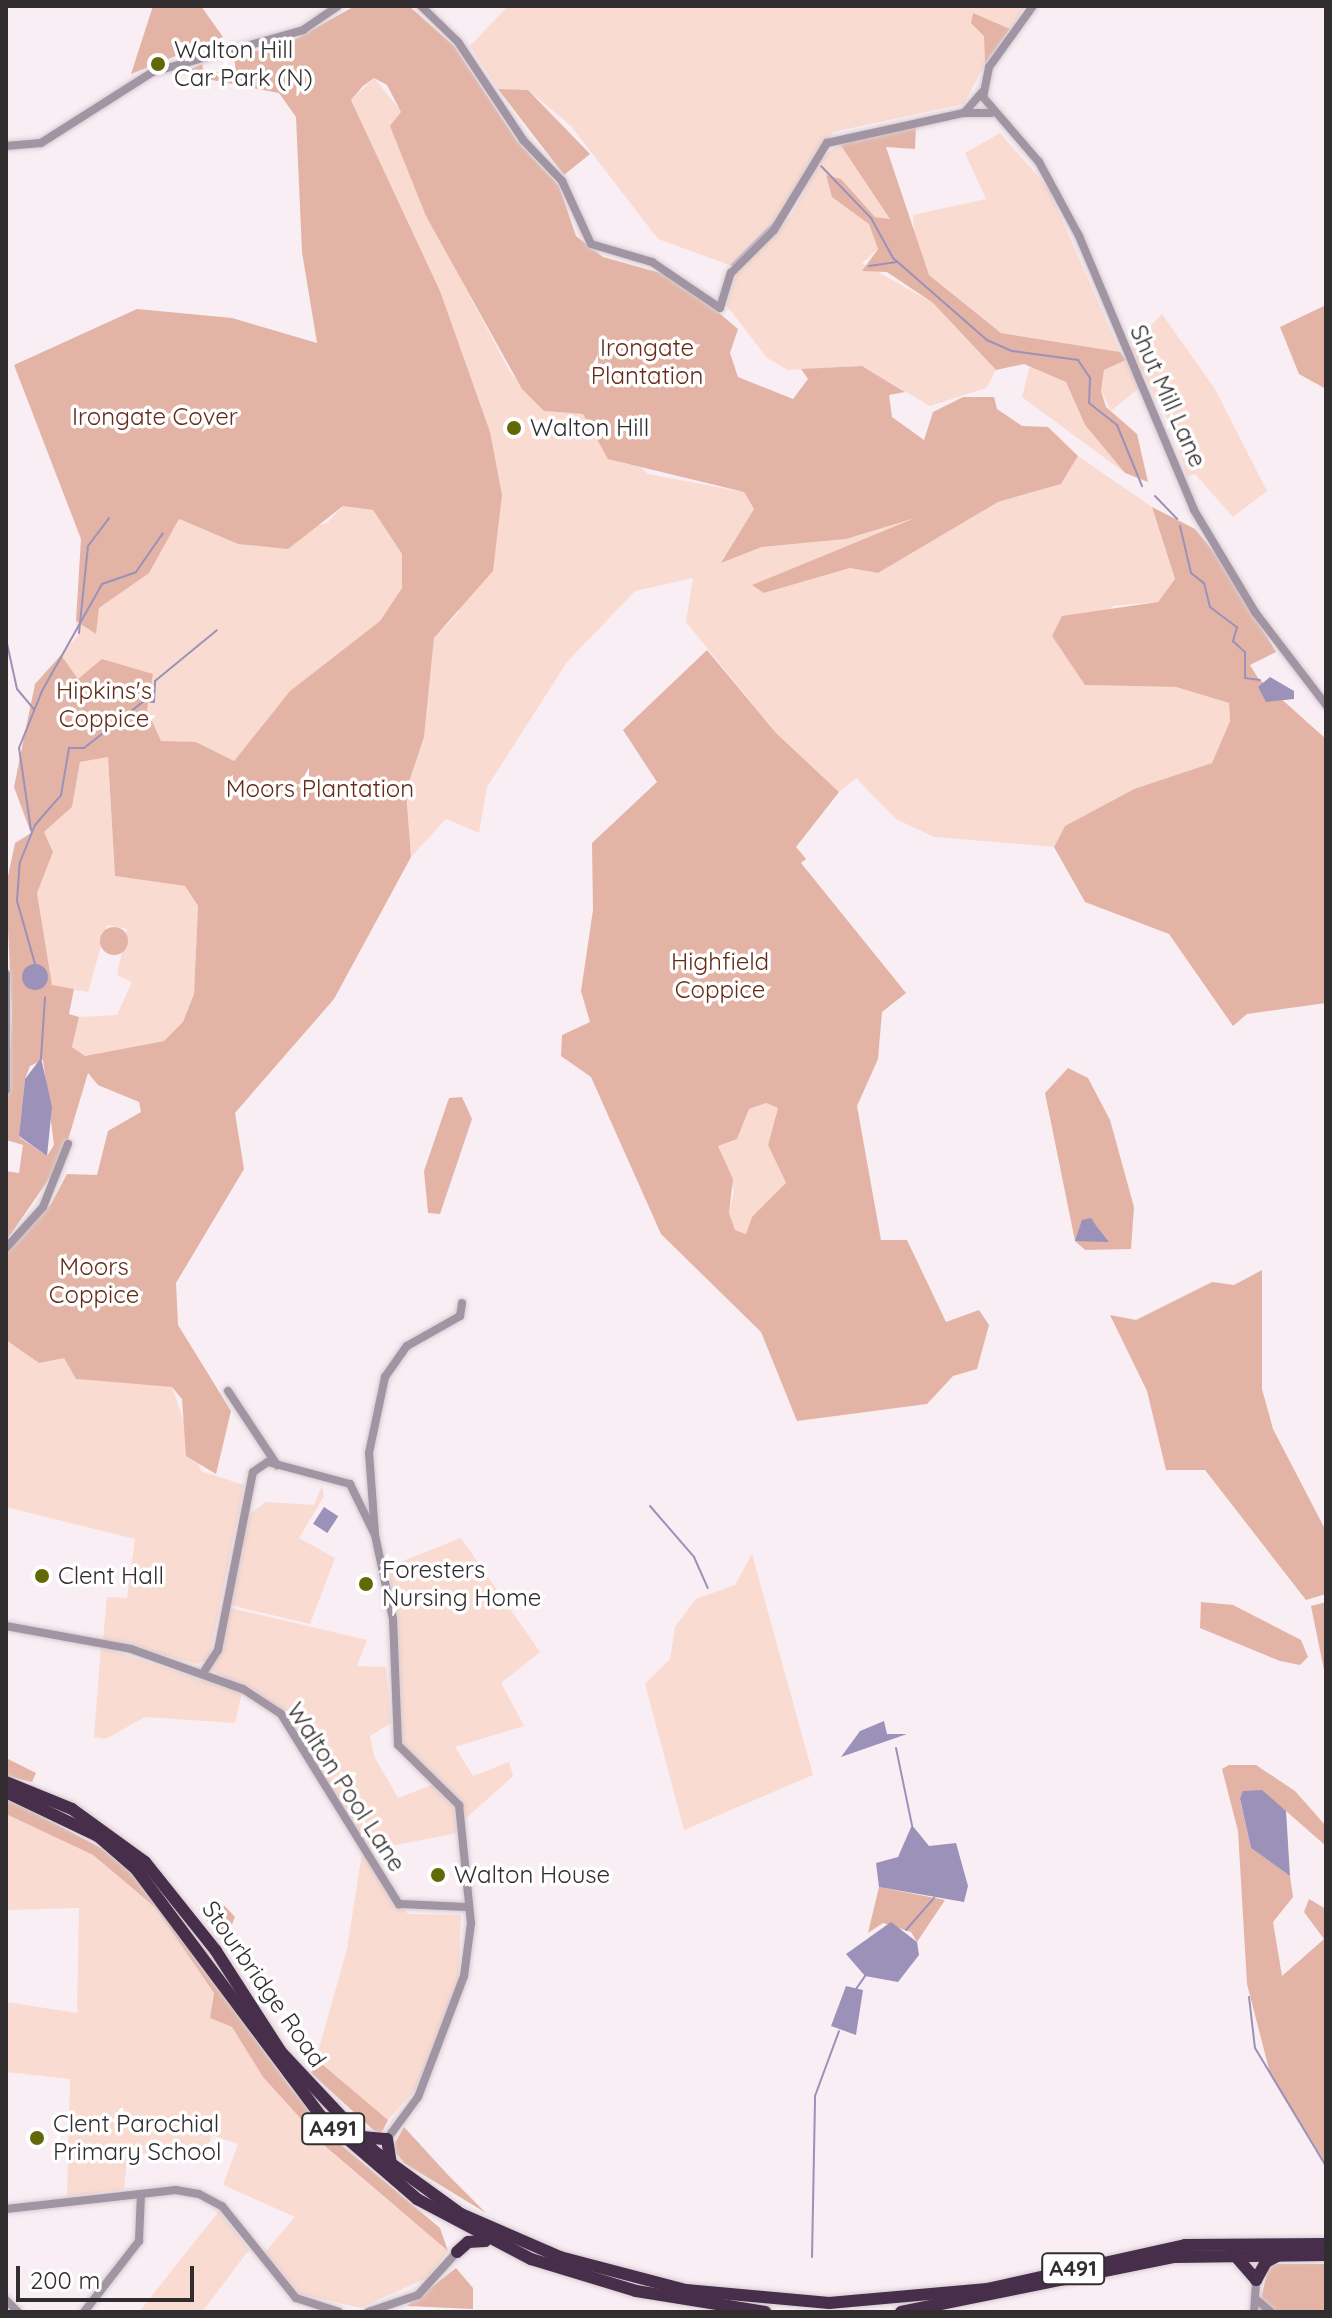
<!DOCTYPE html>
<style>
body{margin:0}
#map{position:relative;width:1332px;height:2318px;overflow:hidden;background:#f9eef3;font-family:Quicksand,sans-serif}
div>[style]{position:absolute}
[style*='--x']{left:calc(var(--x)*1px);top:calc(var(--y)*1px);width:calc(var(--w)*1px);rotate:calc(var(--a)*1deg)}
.green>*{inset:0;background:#fadbd1}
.forest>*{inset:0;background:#e3b4a5}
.round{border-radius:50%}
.water>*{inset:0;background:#9b91b9;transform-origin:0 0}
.stream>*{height:2px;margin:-1px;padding:0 1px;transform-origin:1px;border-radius:1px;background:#9b91b9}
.roads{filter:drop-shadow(0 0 2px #d5cbd0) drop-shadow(0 0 2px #d5cbd0)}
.minor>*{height:8px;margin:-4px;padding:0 4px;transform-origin:4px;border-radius:4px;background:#a194a3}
.highway>*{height:12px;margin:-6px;padding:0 6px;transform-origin:6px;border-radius:6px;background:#472e4b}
.dots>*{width:22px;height:22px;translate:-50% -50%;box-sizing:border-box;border:4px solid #fff;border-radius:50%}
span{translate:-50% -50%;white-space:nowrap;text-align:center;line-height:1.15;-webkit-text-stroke:7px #fff;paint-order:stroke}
.shield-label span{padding:2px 6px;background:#fff;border:2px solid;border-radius:6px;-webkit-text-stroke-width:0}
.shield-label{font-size:22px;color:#322e30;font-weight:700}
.poi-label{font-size:24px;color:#322e30}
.left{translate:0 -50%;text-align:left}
.park-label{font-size:24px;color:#652b19}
.street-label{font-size:24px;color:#322e30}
.frame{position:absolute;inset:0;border:8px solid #322e30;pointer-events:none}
.scale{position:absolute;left:16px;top:2266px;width:178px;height:36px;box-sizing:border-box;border:4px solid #322e30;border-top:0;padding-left:10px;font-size:24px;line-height:28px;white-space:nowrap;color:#322e30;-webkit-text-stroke:6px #fff;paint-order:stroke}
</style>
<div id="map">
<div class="green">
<i style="clip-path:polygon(508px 6px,1025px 6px,1010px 29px,973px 14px,984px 36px,985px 64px,964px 104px,833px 132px,787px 208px,732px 266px,658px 239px,571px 126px,528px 90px,498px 89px,470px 46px)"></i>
<i style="clip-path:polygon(374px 78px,402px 112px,456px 270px,510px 372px,544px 411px,583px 414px,648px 474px,744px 492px,754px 509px,722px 563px,762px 547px,846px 539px,923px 515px,823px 556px,764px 593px,851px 568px,878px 573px,998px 502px,1061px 484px,1078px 456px,1152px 507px,1175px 579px,1158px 602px,1112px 606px,1085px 685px,1176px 687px,1229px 703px,1230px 721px,1212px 763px,1134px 789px,1065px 826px,1054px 847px,934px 837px,896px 819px,856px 778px,839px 792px,776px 733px,686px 622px,693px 578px,635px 591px,567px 662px,487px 787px,479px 833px,446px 819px,411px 857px,406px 791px,424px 737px,434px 638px,459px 612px,463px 359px,440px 291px,351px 100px)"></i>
<i style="clip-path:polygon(1000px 133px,1048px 188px,1120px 352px,1001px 333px,929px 275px,915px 248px,913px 215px,986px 199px,965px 153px)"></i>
<i style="clip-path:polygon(840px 144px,891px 219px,875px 217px,841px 180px,826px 176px,833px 197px,869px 223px,878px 249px,862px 263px,933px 303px,996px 370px,986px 388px,930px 406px,862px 366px,788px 370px,767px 358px,727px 306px,737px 270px,792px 215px,820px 159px)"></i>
<i style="clip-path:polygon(1162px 314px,1215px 389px,1267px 491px,1233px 517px,1195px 474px,1187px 477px,1173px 431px,1130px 348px)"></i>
<i style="clip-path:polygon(1126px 360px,1139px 388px,1111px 411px,1101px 391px,1104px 370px)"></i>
<i style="clip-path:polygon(1030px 365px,1066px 382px,1085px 425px,1125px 473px,1022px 397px)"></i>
<i style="clip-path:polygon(343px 506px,373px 510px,402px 554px,402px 588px,380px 621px,290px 691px,234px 761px,196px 742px,161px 742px,147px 710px,78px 679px,61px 655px,78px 635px,76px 621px,95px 633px,99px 608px,149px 572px,178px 519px,238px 544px,327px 523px)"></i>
<i style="clip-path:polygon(108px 757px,115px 876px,185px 886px,198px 906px,194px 994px,183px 1023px,164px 1041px,85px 1056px,72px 1047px,79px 1017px,117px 1015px,132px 982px,117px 975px,127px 929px,107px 925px,88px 992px,52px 986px,37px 893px,53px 852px,44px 832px,72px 807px,80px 762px)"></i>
<i style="clip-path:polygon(766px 1103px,778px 1107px,768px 1145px,786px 1183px,747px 1234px,735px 1230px,729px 1213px,734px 1191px,718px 1146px,737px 1139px,749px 1109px)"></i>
<i style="clip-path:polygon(6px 1340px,39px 1363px,64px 1357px,76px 1379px,172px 1387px,201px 1471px,244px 1485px,209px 1659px,197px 1664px,103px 1640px,107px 1597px,127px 1598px,135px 1539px,6px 1507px)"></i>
<i style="clip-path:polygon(322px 1486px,324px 1496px,299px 1538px,335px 1558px,310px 1624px,226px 1604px,245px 1517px,266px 1502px,314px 1505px)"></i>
<i style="clip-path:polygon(461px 1538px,540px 1652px,501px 1683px,524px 1726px,455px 1747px,473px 1776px,509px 1762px,513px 1776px,465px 1819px,463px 1807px,425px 1765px,403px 1752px,385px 1568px)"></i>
<i style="clip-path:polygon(752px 1554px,813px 1775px,684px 1830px,645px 1684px,670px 1659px,675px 1627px,696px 1599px,735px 1585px)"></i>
<i style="clip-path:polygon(226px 1607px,367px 1640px,357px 1666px,386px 1667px,391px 1723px,370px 1736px,374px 1756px,398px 1798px,434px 1784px,456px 1809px,458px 1833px,369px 1850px,282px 1711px,210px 1669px)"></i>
<i style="clip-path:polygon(101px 1647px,242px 1693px,235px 1723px,145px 1717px,106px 1739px,94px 1737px)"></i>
<i style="clip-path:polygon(6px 1814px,93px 1855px,156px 1908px,214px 1993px,210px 2018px,232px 2027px,263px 2077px,326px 2148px,448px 2251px,427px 2278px,360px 2308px,301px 2294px,265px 2252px,295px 2217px,223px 2185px,238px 2144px,212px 2135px,205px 2156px,184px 2147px,153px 2151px,127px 2159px,124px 2189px,67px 2197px,70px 2079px,6px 2072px,6px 2002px,77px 2013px,79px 1908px,6px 1910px)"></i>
<i style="clip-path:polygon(362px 1853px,408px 1914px,461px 1915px,458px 1990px,415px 2090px,388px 2120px,316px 2059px,347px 1949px)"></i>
<i style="clip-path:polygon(219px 2211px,249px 2250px,202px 2312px,139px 2312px)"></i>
</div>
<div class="forest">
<i style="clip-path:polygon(153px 6px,201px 6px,223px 37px,131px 74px)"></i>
<i style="clip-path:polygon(evenodd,355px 6px,409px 6px,454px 46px,517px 141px,559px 186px,576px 236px,603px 257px,678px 278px,738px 329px,730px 353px,738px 377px,793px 399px,808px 379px,801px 369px,862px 366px,905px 392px,889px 395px,892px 417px,924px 440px,933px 412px,963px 397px,994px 397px,997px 409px,1022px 426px,1048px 427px,1078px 456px,1061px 484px,998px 502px,878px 573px,850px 568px,764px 593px,752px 585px,915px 518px,846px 539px,762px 547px,721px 563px,754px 509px,744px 492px,608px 459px,583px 414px,544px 411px,522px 389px,426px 216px,390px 126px,401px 112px,387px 85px,374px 78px,363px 86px,351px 100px,440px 291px,490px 432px,502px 495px,493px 571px,434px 638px,424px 737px,406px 791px,411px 857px,334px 999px,235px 1113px,244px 1169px,176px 1283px,178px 1325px,231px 1411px,216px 1474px,186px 1456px,182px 1399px,172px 1387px,76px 1379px,64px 1358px,39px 1363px,6px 1340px,6px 1253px,51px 1204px,67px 1174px,97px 1175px,108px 1131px,141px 1112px,139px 1102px,98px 1085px,88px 1073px,62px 1160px,6px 1241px,6px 1171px,19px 1173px,23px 1145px,6px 1140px,12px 1014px,6px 886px,15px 843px,31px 833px,14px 787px,20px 757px,35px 684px,61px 655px,78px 679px,102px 659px,153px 674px,147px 710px,161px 741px,196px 742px,234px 761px,290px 691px,380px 621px,402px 588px,402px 554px,373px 510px,343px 506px,288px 549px,238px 544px,179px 519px,149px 573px,99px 608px,96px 634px,76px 621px,81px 539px,14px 365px,137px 309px,232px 318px,317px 343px,302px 252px,296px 117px,279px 93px,181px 74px,202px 64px,204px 73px,236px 72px,234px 57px,292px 41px,355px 6px,108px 757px,115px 876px,185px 886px,198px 906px,194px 994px,183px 1022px,164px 1041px,85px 1056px,72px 1047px,79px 1017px,69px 1014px,74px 989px,52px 985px,37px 893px,53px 852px,44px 832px,72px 807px,80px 762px,108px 757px,355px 6px,43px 1060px,54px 1145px,47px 1156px,19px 1137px,25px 1079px,30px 1066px,43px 1060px)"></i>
<i style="clip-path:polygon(973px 13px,1010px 29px,985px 64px,984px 36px,971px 23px)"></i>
<i style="clip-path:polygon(498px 89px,528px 90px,590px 154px,564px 175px)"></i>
<i style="clip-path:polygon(916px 124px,915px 149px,886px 147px,929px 275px,1001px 333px,1120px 352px,1126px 360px,1104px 370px,1101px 391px,1106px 407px,1137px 434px,1148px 482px,1125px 473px,1085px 425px,1066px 382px,1024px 364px,996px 370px,933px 303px,887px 272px,862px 271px,878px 249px,869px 224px,832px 197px,826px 175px,841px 179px,875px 217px,890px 219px,840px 144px)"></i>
<i style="clip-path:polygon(1326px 305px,1326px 389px,1299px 374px,1280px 327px)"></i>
<i style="clip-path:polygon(1152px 507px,1195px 529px,1219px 558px,1276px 652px,1250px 665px,1258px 678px,1326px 739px,1326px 1003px,1247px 1014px,1233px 1026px,1169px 934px,1085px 902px,1054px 847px,1065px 826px,1134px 789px,1212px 763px,1230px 721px,1229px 703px,1176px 687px,1085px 685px,1052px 636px,1062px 616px,1158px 602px,1175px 579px)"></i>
<i style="clip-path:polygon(evenodd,707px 650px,776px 733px,839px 792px,796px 847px,806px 859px,801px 863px,906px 993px,882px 1012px,878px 1059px,857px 1106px,881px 1240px,907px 1240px,946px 1322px,979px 1310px,989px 1325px,977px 1369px,953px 1376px,927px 1404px,797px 1421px,761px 1332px,661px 1234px,591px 1077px,561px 1056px,562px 1035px,590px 1022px,581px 991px,593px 910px,592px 843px,657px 782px,623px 730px,707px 650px,766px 1103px,778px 1108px,768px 1145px,786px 1183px,752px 1217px,746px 1234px,735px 1230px,729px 1213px,733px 1179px,718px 1146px,737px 1139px,749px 1109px,766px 1103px)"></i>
<i class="round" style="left:100px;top:927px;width:28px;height:28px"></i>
<i style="clip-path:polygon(1068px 1068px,1088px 1078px,1110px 1120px,1134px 1207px,1131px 1249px,1085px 1250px,1075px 1241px,1045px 1093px)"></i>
<i style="clip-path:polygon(462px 1097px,472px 1119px,440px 1214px,428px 1213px,424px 1171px,449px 1098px)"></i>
<i style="clip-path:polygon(1262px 1270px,1262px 1389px,1273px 1429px,1326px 1531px,1326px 1594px,1306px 1600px,1205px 1470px,1166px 1470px,1147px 1391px,1110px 1315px,1136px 1320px,1212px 1282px,1234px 1285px)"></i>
<i style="clip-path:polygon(1201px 1602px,1233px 1605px,1301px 1640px,1308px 1657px,1300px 1665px,1280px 1661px,1200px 1628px)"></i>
<i style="clip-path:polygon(1326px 1602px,1326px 1680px,1311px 1606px)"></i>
<i style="clip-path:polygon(6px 1758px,36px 1773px,32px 1782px,6px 1776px)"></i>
<i style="clip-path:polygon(1229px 1765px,1256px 1765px,1295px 1791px,1326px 1826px,1326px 1846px,1286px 1811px,1240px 1800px,1251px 1848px,1290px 1876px,1293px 1897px,1273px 1922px,1282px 1976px,1324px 1939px,1304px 1912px,1309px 1899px,1326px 1909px,1326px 2164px,1270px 2073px,1247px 1984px,1238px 1831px,1222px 1769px)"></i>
<i style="clip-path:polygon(6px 1798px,101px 1848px,139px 1879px,290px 2087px,334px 2139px,440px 2228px,448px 2251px,327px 2148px,263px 2077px,232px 2027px,210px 2018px,214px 1993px,156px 1908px,93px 1855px,6px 1814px)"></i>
<i style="clip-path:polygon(879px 1887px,945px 1900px,917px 1942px,911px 1932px,883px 1923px,868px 1933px)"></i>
<i style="clip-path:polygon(219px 1900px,235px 1917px,224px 1943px,199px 1909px)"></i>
<i style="clip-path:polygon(316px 2059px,388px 2120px,380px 2136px,311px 2073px)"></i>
<i style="clip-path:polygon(404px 2127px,449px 2176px,486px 2213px,404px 2163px,392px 2148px)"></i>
<i style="clip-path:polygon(1269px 2264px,1326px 2264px,1326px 2312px,1258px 2312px)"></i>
<i style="clip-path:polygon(456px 2268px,473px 2288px,473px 2309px,407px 2306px)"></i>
</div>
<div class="water">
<i style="clip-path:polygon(1270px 677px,1294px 691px,1294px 699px,1266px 702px,1258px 687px)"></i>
<i class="round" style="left:22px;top:964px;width:26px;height:26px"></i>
<i style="clip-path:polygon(41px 1058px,52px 1107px,47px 1156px,19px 1136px,25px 1079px)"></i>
<i style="clip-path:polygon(1091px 1218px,1097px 1227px,1109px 1242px,1075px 1241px,1082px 1220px)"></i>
<i style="left:324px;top:1507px;width:17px;height:20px;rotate:33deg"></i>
<i style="clip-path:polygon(884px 1721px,887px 1734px,907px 1734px,841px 1757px,860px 1731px)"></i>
<i style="clip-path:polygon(1262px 1790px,1286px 1811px,1290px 1876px,1251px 1848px,1240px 1799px,1243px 1791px)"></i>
<i style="clip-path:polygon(912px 1825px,929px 1846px,956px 1843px,968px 1886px,964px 1902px,879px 1887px,876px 1863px,898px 1857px)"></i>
<i style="clip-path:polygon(891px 1922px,917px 1942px,919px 1955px,898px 1982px,865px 1976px,846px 1954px)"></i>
<i style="clip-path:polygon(846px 1986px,863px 1990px,856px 2035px,831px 2026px)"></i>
</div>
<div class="stream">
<i style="--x:821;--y:166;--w:72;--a:46.1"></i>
<i style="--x:871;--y:218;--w:46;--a:61.2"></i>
<i style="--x:893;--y:258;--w:125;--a:41.1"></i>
<i style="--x:987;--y:340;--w:27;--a:24"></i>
<i style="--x:1012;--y:351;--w:67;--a:7.8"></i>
<i style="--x:1078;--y:360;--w:22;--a:56"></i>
<i style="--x:1090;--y:378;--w:25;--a:92"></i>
<i style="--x:1089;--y:403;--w:36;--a:38"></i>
<i style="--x:1117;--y:425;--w:66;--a:67.7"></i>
<i style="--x:732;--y:265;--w:62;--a:-45"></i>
<i style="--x:869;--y:266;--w:28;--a:-8"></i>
<i style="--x:1155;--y:496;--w:32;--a:46"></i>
<i style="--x:1180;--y:526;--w:48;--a:76.8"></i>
<i style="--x:1191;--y:573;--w:16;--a:38"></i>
<i style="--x:1204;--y:583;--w:25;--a:76"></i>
<i style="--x:1210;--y:607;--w:34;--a:37"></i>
<i style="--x:1237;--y:627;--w:15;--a:106"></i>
<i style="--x:1233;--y:641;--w:16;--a:43"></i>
<i style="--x:1245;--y:652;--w:26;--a:90"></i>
<i style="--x:1245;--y:678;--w:15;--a:8"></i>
<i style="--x:79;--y:633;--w:87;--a:-84.1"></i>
<i style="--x:88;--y:546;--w:35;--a:-53"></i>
<i style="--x:6;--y:639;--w:51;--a:77.6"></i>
<i style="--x:17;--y:689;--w:26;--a:50"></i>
<i style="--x:31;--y:830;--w:83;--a:-98.3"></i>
<i style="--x:19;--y:748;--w:61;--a:-68"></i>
<i style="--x:42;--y:691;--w:123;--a:-60.7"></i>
<i style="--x:102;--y:584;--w:36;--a:-19"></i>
<i style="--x:136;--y:572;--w:47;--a:-55.3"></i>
<i style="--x:35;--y:964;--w:66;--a:-105.9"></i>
<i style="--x:17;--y:901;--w:39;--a:-86"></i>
<i style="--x:20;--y:862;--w:40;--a:-68"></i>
<i style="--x:35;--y:825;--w:40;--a:-49"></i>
<i style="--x:61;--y:795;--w:48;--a:-80.3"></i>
<i style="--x:69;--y:748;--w:15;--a:0"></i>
<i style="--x:84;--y:748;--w:76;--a:-38.1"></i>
<i style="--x:144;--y:701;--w:10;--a:6"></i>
<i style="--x:154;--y:702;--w:21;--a:-87"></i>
<i style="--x:155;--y:681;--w:80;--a:-39.4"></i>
<i style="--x:41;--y:1058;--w:61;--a:-86.2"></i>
<i style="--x:650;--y:1506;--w:67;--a:49.2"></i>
<i style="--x:694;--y:1557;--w:34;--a:66"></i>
<i style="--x:896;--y:1748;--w:79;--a:78.3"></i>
<i style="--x:906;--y:1930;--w:43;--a:-48.8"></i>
<i style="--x:856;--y:1989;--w:16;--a:-55"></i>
<i style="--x:1249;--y:1997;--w:51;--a:83.3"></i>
<i style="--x:1255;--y:2048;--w:138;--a:59"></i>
<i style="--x:812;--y:2257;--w:161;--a:-88.9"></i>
<i style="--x:815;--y:2096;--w:69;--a:-69.7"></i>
</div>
<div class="roads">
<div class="minor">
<i style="--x:421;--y:6;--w:52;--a:44.2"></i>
<i style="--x:458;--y:42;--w:118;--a:56.4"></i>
<i style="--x:523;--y:140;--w:57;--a:46.4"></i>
<i style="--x:562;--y:181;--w:69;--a:65.3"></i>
<i style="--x:591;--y:244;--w:64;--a:16.4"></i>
<i style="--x:652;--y:262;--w:82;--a:34.1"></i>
<i style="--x:720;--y:308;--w:37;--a:-73"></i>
<i style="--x:731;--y:273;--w:61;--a:-45"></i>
<i style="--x:774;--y:230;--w:102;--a:-58.7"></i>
<i style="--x:827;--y:143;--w:140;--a:-12.4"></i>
<i style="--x:964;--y:113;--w:28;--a:-49"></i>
<i style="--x:1033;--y:6;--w:75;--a:125.8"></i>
<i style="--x:989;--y:67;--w:31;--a:101"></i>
<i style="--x:983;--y:97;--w:86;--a:49.3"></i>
<i style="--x:1039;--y:162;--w:84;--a:61.6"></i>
<i style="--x:1079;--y:236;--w:297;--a:67.2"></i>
<i style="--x:1194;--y:510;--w:119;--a:59.1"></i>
<i style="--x:1255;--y:612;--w:117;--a:52.6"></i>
<i style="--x:964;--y:113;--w:27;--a:0"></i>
<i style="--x:6;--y:146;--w:35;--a:-5"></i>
<i style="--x:41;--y:143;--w:133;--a:-32.4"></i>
<i style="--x:153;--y:72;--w:156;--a:-15.6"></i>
<i style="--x:303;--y:30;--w:42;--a:-34.4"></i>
<i style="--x:6;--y:974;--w:116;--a:90"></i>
<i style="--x:6;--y:1248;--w:55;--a:-47.9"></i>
<i style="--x:43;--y:1207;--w:68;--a:-68.4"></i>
<i style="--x:228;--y:1391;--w:89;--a:56.5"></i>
<i style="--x:375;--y:1534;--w:81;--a:-94.2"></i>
<i style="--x:369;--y:1453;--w:78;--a:-78.1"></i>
<i style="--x:385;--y:1377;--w:38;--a:-55"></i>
<i style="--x:407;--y:1346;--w:61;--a:-29.5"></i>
<i style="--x:460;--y:1316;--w:13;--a:-81"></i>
<i style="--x:6;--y:1626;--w:127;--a:10.4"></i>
<i style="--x:131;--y:1649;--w:119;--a:19.7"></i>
<i style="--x:243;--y:1689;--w:45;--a:33.3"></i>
<i style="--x:281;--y:1714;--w:224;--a:58.2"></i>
<i style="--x:399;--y:1904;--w:69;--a:2.5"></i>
<i style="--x:205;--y:1670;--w:24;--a:-57"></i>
<i style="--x:218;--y:1650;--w:181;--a:-78.9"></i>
<i style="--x:253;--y:1472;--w:18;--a:-34"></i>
<i style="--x:268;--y:1462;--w:85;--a:15"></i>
<i style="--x:350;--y:1484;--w:57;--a:63.9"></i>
<i style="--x:375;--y:1535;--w:86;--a:77.9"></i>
<i style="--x:393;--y:1619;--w:126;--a:87.7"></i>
<i style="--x:398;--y:1745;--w:86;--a:44.5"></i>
<i style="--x:459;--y:1805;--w:119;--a:84.2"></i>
<i style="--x:471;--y:1923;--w:53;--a:97.5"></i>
<i style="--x:464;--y:1976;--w:129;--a:110.8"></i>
<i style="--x:418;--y:2097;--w:52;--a:126.4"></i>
<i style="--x:6;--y:2209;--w:171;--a:-6.4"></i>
<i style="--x:176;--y:2190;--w:23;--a:10"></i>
<i style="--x:199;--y:2194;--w:26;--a:28"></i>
<i style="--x:222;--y:2206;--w:118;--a:51.2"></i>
<i style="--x:296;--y:2298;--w:45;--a:18"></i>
<i style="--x:6;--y:2300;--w:17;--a:45"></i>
<i style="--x:1257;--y:2300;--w:18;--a:41"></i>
<i style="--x:84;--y:2312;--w:90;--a:-52.2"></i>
<i style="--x:139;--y:2241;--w:47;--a:-87.6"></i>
<i style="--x:368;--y:2312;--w:53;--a:-18.8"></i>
<i style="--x:418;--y:2295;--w:58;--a:-47.8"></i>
<i style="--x:1254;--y:2312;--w:32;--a:-86"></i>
</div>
<div class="highway">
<i style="--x:6;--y:1782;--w:71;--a:22.2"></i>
<i style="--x:72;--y:1809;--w:90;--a:36"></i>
<i style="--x:145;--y:1862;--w:114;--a:51.4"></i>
<i style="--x:216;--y:1951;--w:120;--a:57.2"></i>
<i style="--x:281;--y:2052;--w:136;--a:46.8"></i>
<i style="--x:374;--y:2151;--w:107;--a:35.9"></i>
<i style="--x:461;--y:2214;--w:108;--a:23.5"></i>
<i style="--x:560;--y:2257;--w:130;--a:14.7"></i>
<i style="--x:686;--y:2290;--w:144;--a:5.2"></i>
<i style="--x:829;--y:2303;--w:159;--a:-5.1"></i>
<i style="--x:987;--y:2289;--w:203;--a:-12.5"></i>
<i style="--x:1185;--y:2245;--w:141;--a:-0.4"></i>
<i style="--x:6;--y:1792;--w:102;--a:25.6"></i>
<i style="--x:98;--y:1836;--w:50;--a:41"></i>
<i style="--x:136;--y:1869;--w:309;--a:53.2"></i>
<i style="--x:321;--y:2116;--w:127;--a:40.8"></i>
<i style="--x:417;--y:2199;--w:129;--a:27.8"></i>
<i style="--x:531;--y:2259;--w:110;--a:16.9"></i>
<i style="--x:636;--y:2291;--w:131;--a:9.2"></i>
<i style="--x:362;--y:2137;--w:25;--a:5"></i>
<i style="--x:387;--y:2139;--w:26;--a:81"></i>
<i style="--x:457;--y:2252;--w:15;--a:-42"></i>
<i style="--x:468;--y:2242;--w:17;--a:-3"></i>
<i style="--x:1232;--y:2252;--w:37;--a:49"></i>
<i style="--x:1256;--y:2280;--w:21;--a:-61"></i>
<i style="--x:1266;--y:2262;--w:17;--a:-28"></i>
<i style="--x:901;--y:2312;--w:279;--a:-11.4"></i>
<i style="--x:1175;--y:2257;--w:151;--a:-0.8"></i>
</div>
</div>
<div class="dots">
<i style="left:158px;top:64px;background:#636807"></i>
<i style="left:514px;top:428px;background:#636807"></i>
<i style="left:42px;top:1576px;background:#636807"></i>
<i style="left:366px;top:1584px;background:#636807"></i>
<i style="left:438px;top:1875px;background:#636807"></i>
<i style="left:37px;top:2138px;background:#636807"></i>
</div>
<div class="shield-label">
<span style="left:333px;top:2129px">A491</span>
<span style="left:1073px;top:2269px">A491</span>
</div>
<div class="poi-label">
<span class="left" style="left:174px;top:64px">Walton Hill<br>Car Park (N)</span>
<span class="left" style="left:530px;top:428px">Walton Hill</span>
<span class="left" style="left:382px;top:1584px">Foresters<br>Nursing Home</span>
<span class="left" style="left:58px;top:1576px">Clent Hall</span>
<span class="left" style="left:454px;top:1875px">Walton House</span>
<span class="left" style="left:53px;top:2138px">Clent Parochial<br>Primary School</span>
</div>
<div class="park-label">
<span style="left:647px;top:362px">Irongate<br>Plantation</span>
<span style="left:155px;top:417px">Irongate Cover</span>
<span style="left:104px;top:705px">Hipkins's<br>Coppice</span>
<span style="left:320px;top:789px">Moors Plantation</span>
<span style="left:720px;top:976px">Highfield<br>Coppice</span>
<span style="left:94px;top:1281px">Moors<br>Coppice</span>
</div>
<div class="street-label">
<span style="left:1168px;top:396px;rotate:66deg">Shut Mill Lane</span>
<span style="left:346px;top:1787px;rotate:57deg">Walton Pool Lane</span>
<span style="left:264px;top:1984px;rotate:55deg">Stourbridge Road</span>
</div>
<div class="frame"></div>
<div class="scale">200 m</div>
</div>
